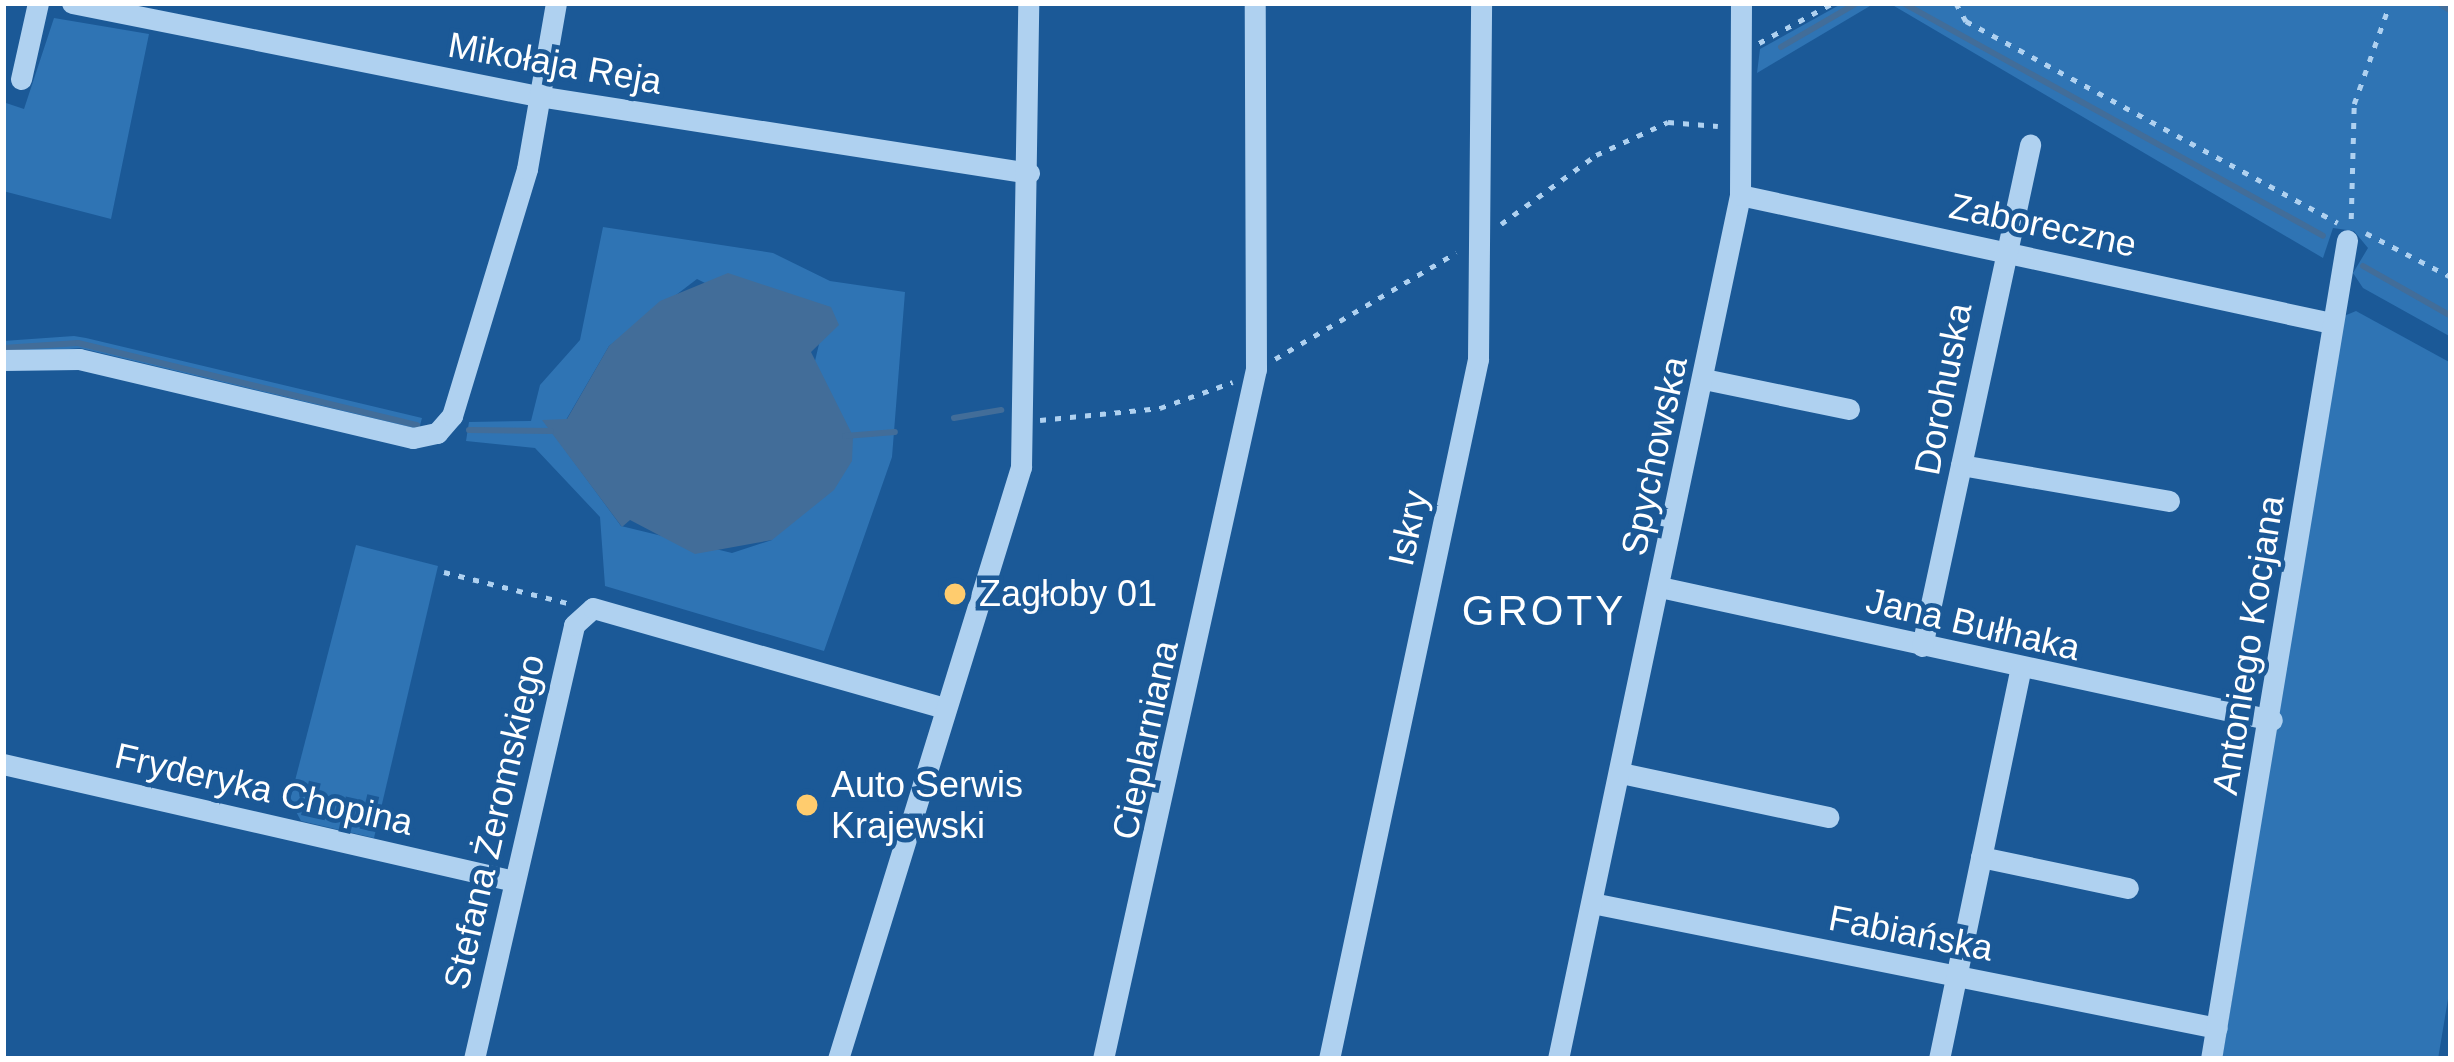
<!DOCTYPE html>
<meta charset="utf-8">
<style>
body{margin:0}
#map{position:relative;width:2454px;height:1062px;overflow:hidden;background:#1b5997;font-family:Helvetica,sans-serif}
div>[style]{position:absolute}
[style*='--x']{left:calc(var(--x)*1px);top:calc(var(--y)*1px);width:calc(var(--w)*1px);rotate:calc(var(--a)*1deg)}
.green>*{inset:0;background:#2f74b4}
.water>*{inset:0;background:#426d99}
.stream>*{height:6px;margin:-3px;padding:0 3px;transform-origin:3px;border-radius:3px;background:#426d99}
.path>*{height:4.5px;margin-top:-2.25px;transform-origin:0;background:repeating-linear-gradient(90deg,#afd1f0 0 6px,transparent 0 15px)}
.minor>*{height:21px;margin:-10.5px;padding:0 10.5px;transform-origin:10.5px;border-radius:10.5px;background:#afd1f0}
.dots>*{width:33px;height:33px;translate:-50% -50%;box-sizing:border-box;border:6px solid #1b5997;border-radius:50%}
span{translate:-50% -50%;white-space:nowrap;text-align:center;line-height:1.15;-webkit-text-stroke:9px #1b5997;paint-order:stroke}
.street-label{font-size:36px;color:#fff}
.poi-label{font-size:36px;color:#fff}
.left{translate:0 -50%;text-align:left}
.quarter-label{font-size:42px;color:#fff;letter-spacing:3px}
.frame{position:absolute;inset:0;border:6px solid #fff;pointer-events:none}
</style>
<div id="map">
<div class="green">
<i style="clip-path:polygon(1843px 3px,1875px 3px,1757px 73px,1760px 49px)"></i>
<i style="clip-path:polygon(1889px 3px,2451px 3px,2451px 337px,2363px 288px,2353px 273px,2368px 248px,2354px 231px,2333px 228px,2323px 258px)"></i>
<i style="clip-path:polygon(54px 18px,149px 34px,111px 219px,3px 191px,3px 102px,24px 109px)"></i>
<i style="clip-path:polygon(evenodd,603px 227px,773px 253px,830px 281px,905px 292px,892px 457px,824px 651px,605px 586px,600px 517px,535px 448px,466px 441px,469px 422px,531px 421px,540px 385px,580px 340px,603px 227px,697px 279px,820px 340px,772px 540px,732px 553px,621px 526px,543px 420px,566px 420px,609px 346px,697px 279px)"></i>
<i style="clip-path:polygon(2356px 311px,2451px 363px,2451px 981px,2438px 1059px,2222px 1059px,2344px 316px)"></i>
<i style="clip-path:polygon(74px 336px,86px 338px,422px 418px,419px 429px,80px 348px,3px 355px,3px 341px)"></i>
<i style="clip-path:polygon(356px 545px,438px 566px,374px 838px,301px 821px,290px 800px)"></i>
</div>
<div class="water">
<i style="clip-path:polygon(728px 273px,831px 307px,839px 325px,811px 352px,853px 436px,852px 461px,834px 490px,772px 540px,695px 554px,630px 520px,622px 527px,542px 420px,567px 419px,609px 346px,660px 301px)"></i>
</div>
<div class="stream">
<i style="--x:1903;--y:3;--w:480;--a:29"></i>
<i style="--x:2439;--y:3;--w:14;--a:34"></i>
<i style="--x:1781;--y:47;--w:88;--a:-30.1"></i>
<i style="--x:2363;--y:266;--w:101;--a:29.6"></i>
<i style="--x:3;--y:348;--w:75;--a:-3.8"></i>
<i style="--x:78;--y:343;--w:349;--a:13.6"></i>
<i style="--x:954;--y:418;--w:48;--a:-9.7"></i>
<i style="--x:469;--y:430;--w:82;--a:0.7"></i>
<i style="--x:845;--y:436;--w:50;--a:-4.6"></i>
</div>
<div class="path">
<i style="--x:1956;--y:3;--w:21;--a:61"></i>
<i style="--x:1966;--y:21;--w:423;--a:28.5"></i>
<i style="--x:1759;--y:43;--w:84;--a:-28.4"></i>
<i style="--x:2351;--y:219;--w:115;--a:-88.5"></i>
<i style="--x:2354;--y:104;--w:107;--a:-70.4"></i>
<i style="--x:1501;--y:224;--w:117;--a:-36"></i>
<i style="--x:1596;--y:155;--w:79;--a:-24.6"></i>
<i style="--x:1668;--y:122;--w:50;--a:4.6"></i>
<i style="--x:2366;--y:233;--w:96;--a:27.4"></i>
<i style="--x:1275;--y:359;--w:210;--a:-30.4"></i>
<i style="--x:1040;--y:420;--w:121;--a:-5.7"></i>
<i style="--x:1160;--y:408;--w:77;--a:-19.6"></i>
<i style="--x:444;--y:572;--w:131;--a:14.1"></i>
</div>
<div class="minor">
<i style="--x:72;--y:3;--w:475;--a:11.3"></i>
<i style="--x:538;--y:96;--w:497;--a:8.9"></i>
<i style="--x:21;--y:79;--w:78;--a:-77.4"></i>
<i style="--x:1740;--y:195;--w:605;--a:12.22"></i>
<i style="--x:3;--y:360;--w:76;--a:-0.8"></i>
<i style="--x:79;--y:359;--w:343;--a:13.3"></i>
<i style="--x:413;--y:438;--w:25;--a:-12"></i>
<i style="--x:437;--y:433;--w:23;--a:-49"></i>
<i style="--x:452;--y:416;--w:258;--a:-73.1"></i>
<i style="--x:527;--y:169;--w:169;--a:-80.1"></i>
<i style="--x:1704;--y:379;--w:148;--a:11.7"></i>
<i style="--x:1961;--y:465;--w:211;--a:9.8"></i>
<i style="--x:1660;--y:587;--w:626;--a:12.26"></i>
<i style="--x:1922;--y:646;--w:513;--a:-77.83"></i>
<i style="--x:3;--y:764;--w:520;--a:12.89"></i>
<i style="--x:1621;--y:773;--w:212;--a:12"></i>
<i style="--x:1981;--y:857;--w:150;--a:11.9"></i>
<i style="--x:1592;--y:903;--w:637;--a:11.31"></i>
<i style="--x:474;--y:1059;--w:445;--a:-77"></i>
<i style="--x:574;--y:625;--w:25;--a:-42"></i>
<i style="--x:593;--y:608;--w:364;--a:15.9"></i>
<i style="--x:838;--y:1059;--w:620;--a:-72.82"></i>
<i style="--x:1021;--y:467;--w:464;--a:-89.1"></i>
<i style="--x:1103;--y:1059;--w:707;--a:-77.5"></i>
<i style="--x:1256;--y:369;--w:366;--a:-90.2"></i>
<i style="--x:1329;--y:1059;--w:716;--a:-77.98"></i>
<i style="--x:1478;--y:359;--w:356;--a:-89.5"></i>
<i style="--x:1558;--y:1059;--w:883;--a:-78.1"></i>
<i style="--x:1740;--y:195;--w:192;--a:-89.7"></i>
<i style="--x:1939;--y:1059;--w:397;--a:-78.2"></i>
<i style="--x:2211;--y:1059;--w:830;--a:-80.57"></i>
</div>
<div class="dots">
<i style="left:955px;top:594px;background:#ffcc6e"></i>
<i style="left:807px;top:805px;background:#ffcc6e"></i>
</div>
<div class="street-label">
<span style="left:555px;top:63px;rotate:10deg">Mikołaja Reja</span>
<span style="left:2043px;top:225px;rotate:12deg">Zaboreczne</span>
<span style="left:1943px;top:389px;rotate:-79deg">Dorohuska</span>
<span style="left:1654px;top:456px;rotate:-78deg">Spychowska</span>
<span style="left:1408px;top:528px;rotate:-78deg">Iskry</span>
<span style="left:1973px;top:624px;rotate:13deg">Jana Bułhaka</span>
<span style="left:2248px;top:645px;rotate:-81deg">Antoniego Kocjana</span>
<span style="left:1145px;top:740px;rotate:-78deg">Cieplarniana</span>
<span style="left:264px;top:789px;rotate:13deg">Fryderyka Chopina</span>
<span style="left:494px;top:822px;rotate:-77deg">Stefana Żeromskiego</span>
<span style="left:1911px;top:933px;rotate:11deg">Fabiańska</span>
</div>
<div class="poi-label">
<span class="left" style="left:979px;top:594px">Zagłoby 01</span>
<span class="left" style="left:831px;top:805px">Auto Serwis<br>Krajewski</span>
</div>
<div class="quarter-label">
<span style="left:1544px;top:611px">GROTY</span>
</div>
<div class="frame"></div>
</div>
